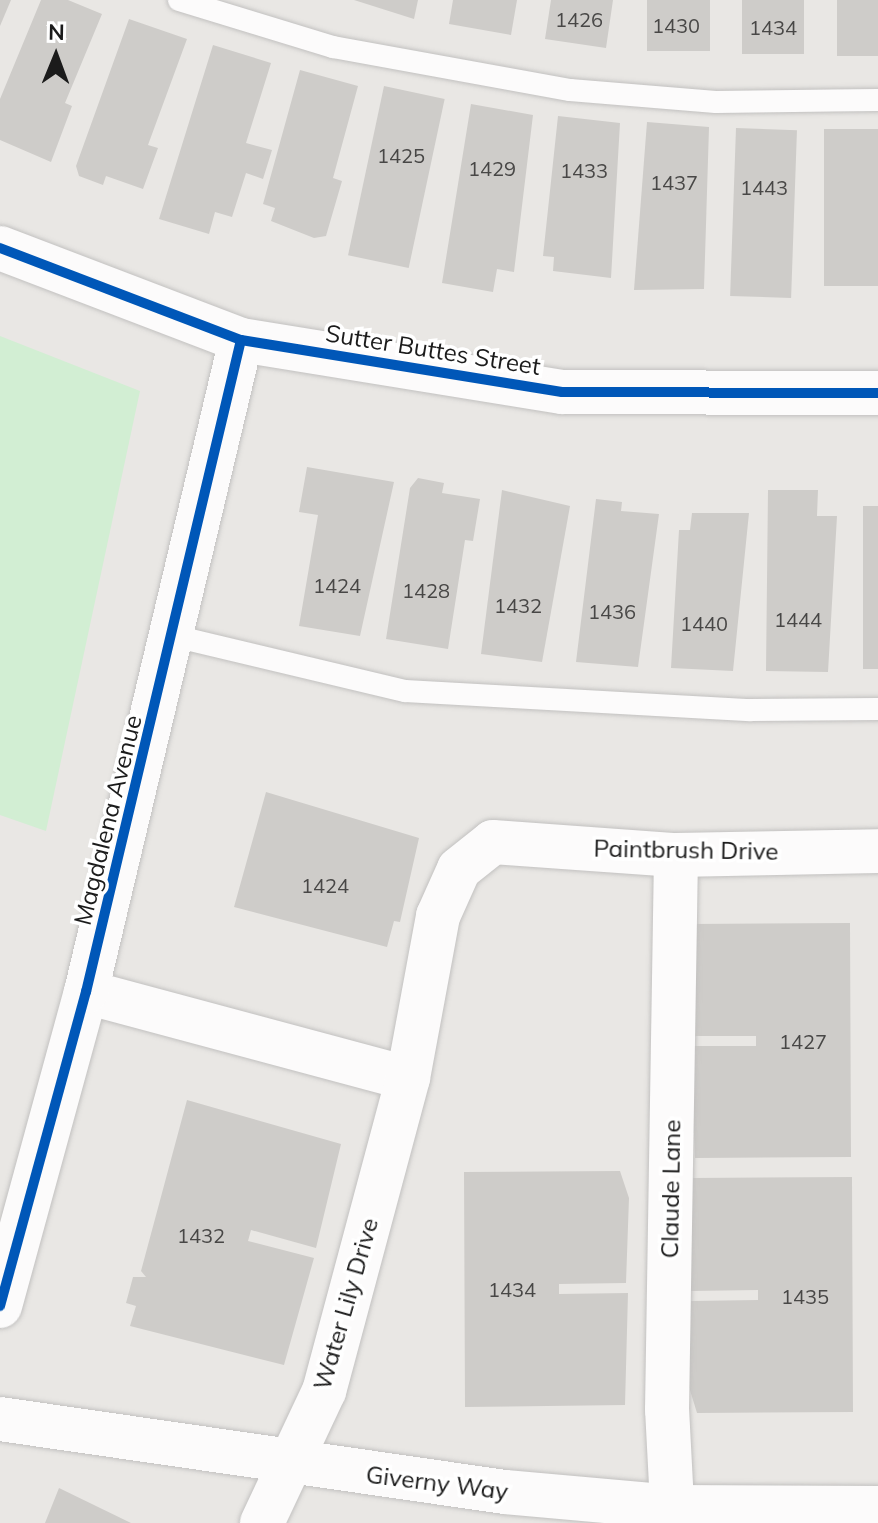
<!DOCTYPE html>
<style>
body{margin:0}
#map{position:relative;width:878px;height:1523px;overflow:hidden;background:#e9e7e4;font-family:Mulish,sans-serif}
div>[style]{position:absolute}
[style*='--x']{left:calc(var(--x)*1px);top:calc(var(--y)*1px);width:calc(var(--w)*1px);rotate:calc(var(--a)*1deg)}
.park>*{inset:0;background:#d2eed3}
.building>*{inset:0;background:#ceccc9;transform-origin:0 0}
.roads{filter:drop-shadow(0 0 2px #c2c1c0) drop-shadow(0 0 2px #c2c1c0)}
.service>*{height:22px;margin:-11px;padding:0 11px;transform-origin:11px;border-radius:11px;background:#fcfbfb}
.minor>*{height:44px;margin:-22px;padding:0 22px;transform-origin:22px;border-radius:22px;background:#fcfbfb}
.cycleway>*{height:10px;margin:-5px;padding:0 5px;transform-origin:5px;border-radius:5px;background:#0057b8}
span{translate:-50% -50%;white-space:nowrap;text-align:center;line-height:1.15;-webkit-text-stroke:7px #fff;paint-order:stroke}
.number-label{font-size:20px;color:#484746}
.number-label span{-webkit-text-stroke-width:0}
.street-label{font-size:24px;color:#1b1b1b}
.north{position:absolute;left:16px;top:16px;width:80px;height:80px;-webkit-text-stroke:6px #fff;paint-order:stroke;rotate:1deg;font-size:22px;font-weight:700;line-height:32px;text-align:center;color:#1b1b1b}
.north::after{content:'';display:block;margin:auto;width:28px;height:36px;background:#1b1b1b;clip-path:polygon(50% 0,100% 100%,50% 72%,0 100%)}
</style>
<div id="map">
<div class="park">
<i style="clip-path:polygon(0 336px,140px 391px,46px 831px,0 815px)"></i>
</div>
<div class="building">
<i style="clip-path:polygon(0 0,11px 0,0 26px)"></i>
<i style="clip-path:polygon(41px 0,68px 0,102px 14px,65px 103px,72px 106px,51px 162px,0 140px,0 99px)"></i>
<i style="clip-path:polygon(354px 0,418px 0,414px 19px)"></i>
<i style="clip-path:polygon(453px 0,517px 0,511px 35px,449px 24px)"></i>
<i style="clip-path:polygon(551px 0,613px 0,606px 48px,545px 39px)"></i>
<i style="left:647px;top:0;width:63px;height:51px"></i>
<i style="left:742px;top:0;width:62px;height:54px"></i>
<i style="left:837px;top:0;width:41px;height:56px"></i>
<i style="clip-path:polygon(129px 19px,187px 39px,148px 145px,158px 148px,143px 189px,106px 176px,103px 185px,79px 176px,76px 166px)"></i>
<i style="clip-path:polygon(213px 45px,271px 63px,246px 143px,272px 150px,263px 179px,246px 173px,232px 217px,215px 212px,209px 234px,159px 219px)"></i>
<i style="clip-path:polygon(300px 70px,358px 86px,333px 178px,342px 181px,326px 236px,314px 238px,271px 221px,275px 208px,263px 204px)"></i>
<i style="left:384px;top:86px;width:62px;height:173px;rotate:12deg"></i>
<i style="clip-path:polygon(471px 104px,533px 115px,514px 272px,497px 269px,493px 292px,442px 283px)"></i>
<i style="clip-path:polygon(558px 116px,620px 123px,611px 278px,553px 271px,554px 257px,543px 256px)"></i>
<i style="clip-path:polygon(647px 122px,709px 127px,704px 289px,634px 290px)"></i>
<i style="left:736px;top:128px;width:61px;height:168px;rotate:2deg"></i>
<i style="left:878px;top:129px;width:157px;height:54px;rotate:90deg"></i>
<i style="clip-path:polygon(307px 467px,394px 482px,360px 636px,299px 626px,318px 515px,299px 512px)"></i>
<i style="clip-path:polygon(418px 478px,444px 483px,442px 493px,480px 499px,473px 541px,465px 540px,448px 649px,386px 639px,410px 488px)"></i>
<i style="clip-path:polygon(502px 490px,570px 506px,542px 662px,481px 654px)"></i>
<i style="clip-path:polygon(768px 490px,818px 490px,817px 516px,837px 516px,828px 672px,766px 671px)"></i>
<i style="clip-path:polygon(596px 499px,622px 502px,621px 511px,659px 514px,638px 667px,576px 662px)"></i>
<i style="left:863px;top:506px;width:15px;height:163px"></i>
<i style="clip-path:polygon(692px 513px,749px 513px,733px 671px,671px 668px,679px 530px,690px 530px)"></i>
<i style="clip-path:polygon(266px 792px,419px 838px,400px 922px,394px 921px,387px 947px,234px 907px)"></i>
<i style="clip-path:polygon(850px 923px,851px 1157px,695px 1158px,694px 1133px,686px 1133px,689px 1046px,756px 1046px,756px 1036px,687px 1036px,690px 924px)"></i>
<i style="clip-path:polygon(187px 1100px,341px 1144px,316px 1248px,251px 1230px,248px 1241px,314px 1258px,284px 1365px,130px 1326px,136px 1306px,126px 1303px,133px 1277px,146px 1277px,141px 1271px)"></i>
<i style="clip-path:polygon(620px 1171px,629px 1198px,626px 1283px,559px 1284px,559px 1294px,628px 1293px,625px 1405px,465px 1407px,464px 1172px)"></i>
<i style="clip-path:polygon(852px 1177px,853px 1412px,697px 1413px,689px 1387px,691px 1301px,758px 1300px,758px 1290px,690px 1291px,693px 1178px)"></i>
<i style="clip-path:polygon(59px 1488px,131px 1523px,45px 1523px)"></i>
</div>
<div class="roads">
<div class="service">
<i style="--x:179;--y:0;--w:161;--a:17"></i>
<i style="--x:333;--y:47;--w:241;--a:10.3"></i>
<i style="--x:570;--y:90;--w:146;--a:4.7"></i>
<i style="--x:716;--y:102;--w:162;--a:-0.7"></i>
<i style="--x:174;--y:636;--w:237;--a:13.4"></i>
<i style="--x:405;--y:691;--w:346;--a:3.2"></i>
<i style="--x:750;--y:710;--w:128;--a:-0.4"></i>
</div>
<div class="minor">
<i style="--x:0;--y:248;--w:258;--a:20.9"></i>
<i style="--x:241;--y:340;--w:325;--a:9.2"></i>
<i style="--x:562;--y:392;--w:316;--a:0.2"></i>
<i style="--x:86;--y:992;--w:333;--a:15"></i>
<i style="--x:408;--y:1078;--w:324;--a:105"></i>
<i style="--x:324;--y:1391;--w:146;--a:115.2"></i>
<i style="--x:408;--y:1078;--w:165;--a:-79.5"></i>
<i style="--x:438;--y:916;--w:51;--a:-65.9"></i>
<i style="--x:459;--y:869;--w:43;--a:-38.5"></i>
<i style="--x:493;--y:842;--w:183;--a:4.1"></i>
<i style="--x:676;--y:855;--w:202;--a:-1.1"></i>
<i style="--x:0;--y:1306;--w:326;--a:-74.7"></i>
<i style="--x:86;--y:992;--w:670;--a:-76.63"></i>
<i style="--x:0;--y:1419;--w:510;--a:8.23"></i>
<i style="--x:505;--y:1492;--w:169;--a:5.1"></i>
<i style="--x:673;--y:1507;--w:205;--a:0.3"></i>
<i style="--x:673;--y:1523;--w:113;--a:-93"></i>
<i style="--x:667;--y:1410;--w:555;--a:-89.07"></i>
</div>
</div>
<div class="cycleway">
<i style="--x:0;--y:248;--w:258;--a:20.9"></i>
<i style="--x:241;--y:340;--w:325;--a:9.2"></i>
<i style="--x:562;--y:392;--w:316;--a:0.2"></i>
<i style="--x:0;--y:1306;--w:326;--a:-74.7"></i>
<i style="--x:86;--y:992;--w:670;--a:-76.63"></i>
</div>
<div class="number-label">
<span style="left:579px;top:19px">1426</span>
<span style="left:676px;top:25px">1430</span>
<span style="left:773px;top:27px">1434</span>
<span style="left:401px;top:155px">1425</span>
<span style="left:492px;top:168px">1429</span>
<span style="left:584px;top:170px">1433</span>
<span style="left:674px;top:182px">1437</span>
<span style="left:764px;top:187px">1443</span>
<span style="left:337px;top:585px">1424</span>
<span style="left:426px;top:590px">1428</span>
<span style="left:518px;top:605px">1432</span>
<span style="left:612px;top:611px">1436</span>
<span style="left:798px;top:619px">1444</span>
<span style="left:704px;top:623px">1440</span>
<span style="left:325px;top:885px">1424</span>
<span style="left:803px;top:1041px">1427</span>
<span style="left:201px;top:1235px">1432</span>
<span style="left:512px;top:1289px">1434</span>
<span style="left:805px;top:1296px">1435</span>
</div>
<div class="street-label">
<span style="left:433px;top:350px;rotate:9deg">Sutter Buttes Street</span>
<span style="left:108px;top:820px;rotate:-76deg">Magdalena Avenue</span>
<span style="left:686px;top:850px;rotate:1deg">Paintbrush Drive</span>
<span style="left:671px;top:1189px;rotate:-89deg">Claude Lane</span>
<span style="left:346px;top:1304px;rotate:-74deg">Water Lily Drive</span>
<span style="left:437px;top:1483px;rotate:7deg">Giverny Way</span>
</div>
<div class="north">N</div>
</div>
